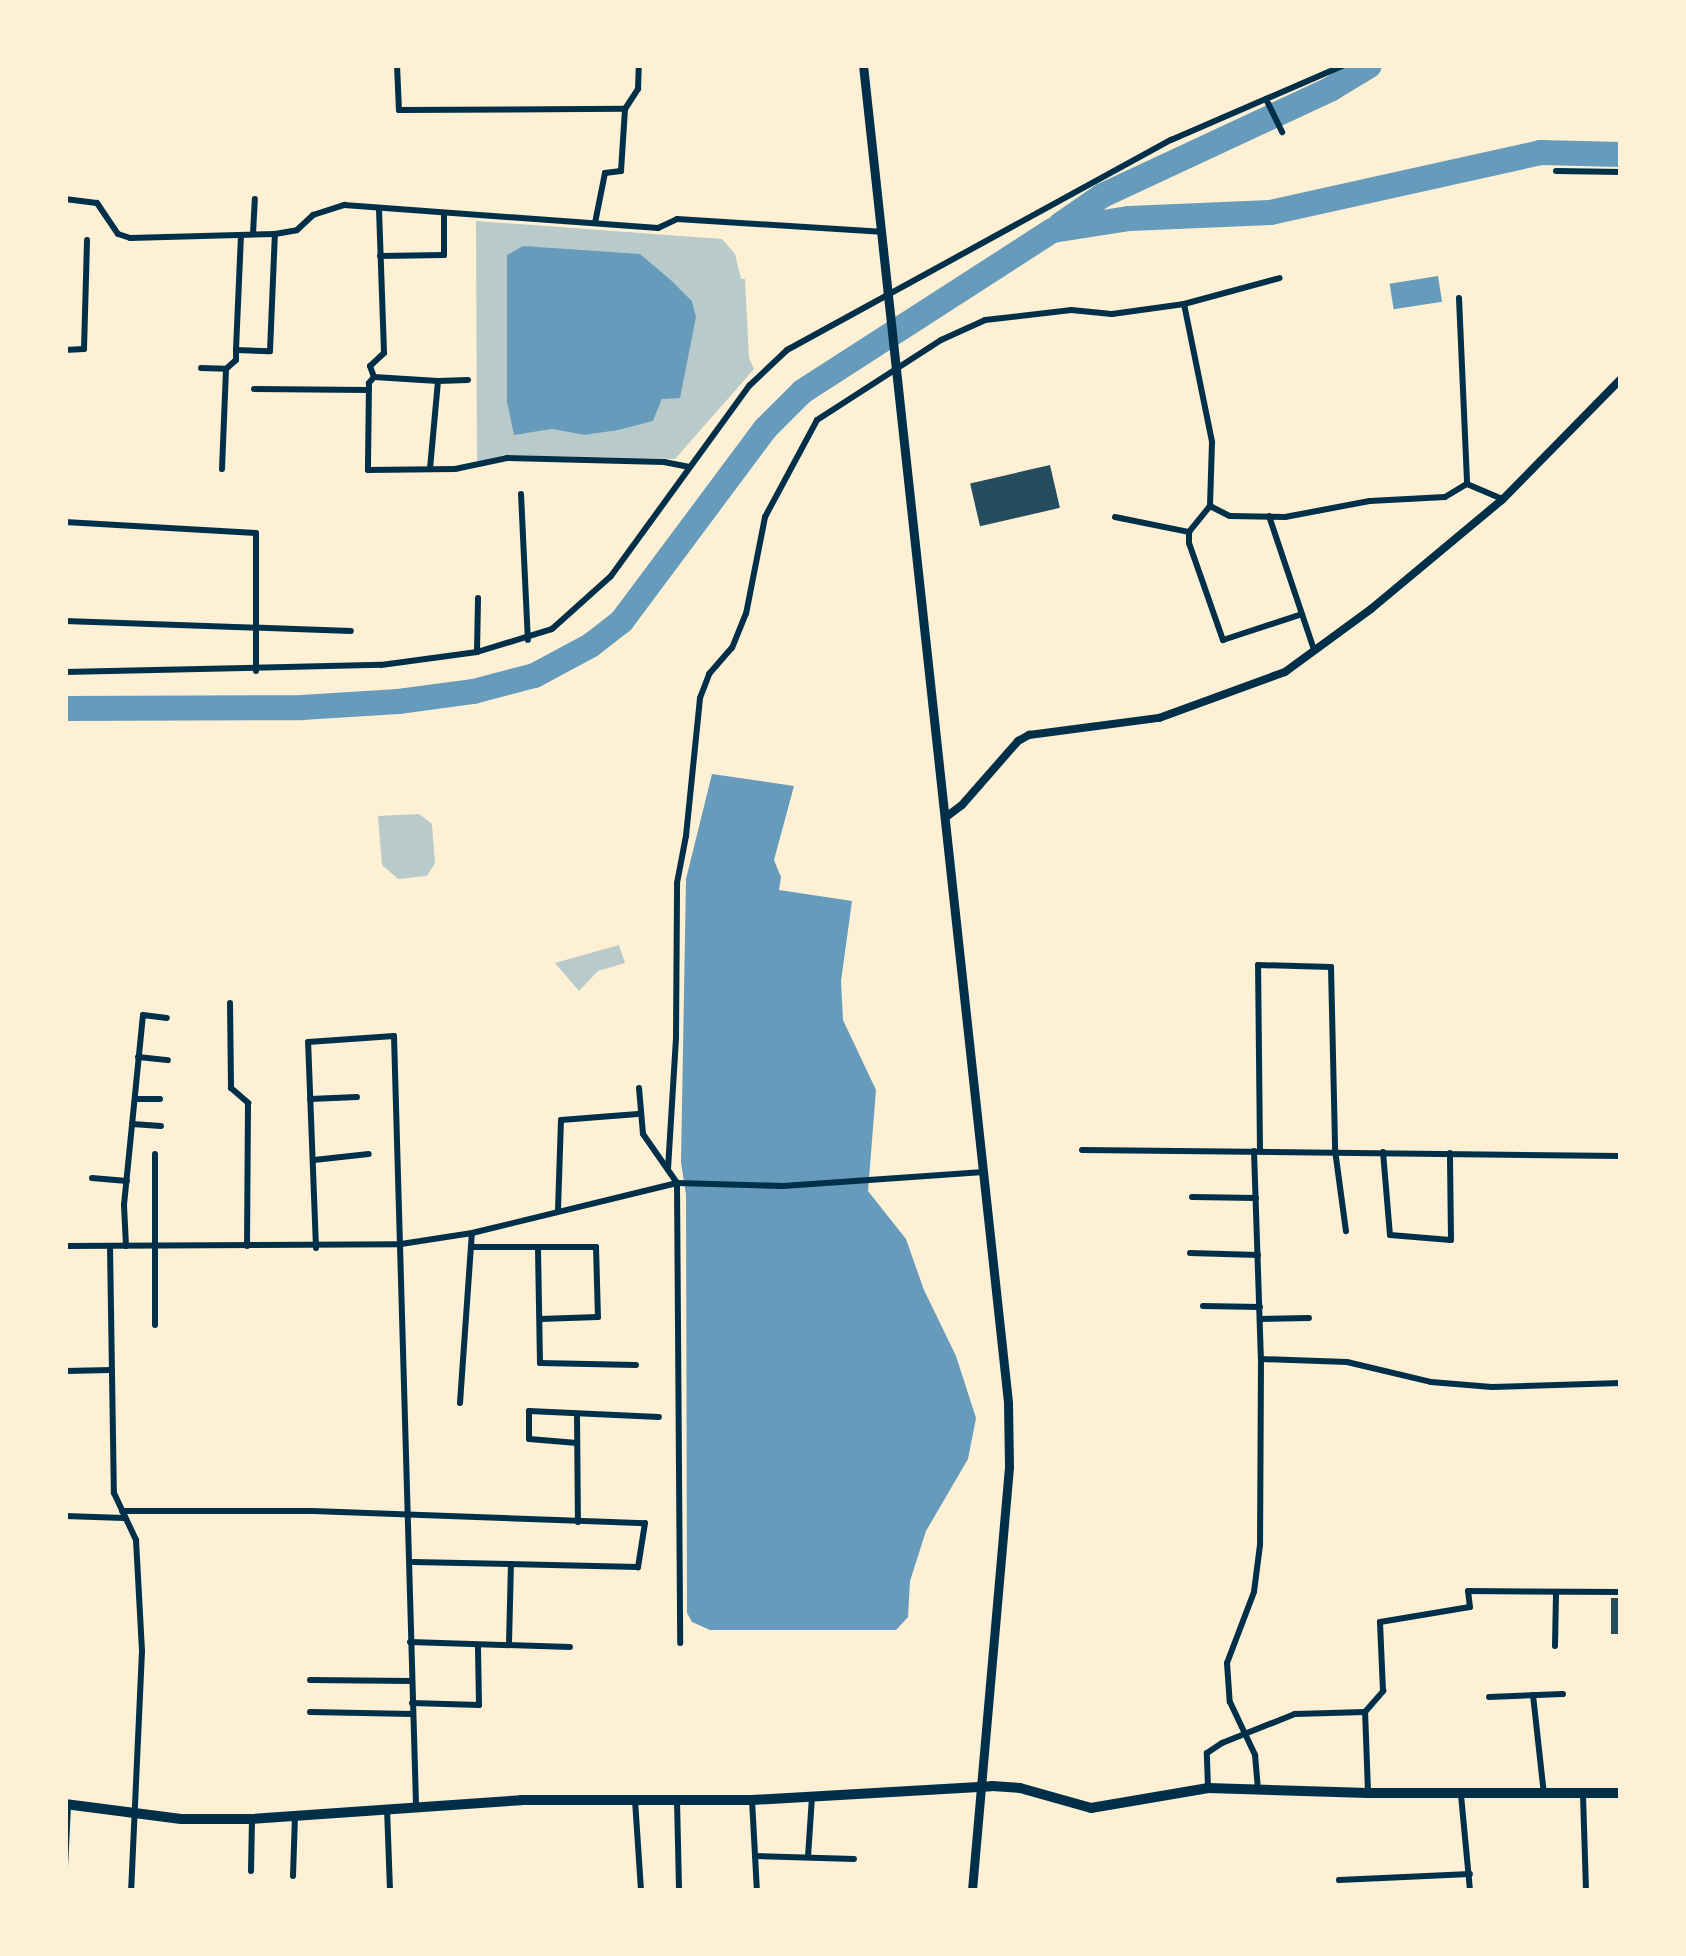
<!DOCTYPE html>
<style>
body{margin:0}
#map{position:relative;width:1686px;height:1956px;overflow:hidden;background:#fdf0d5;font-family:"Noto Sans",sans-serif}
div>[style]{position:absolute}
[style*='--x']{left:calc(var(--x)*1px);top:calc(var(--y)*1px);width:calc(var(--w)*1px);rotate:calc(var(--a)*1deg)}
.green>*{inset:0;background:#b9caca}
.water>*{inset:0;background:#669bbc;transform-origin:0 0}
.river>*{height:25px;margin:-12.5px;padding:0 12.5px;transform-origin:12.5px;border-radius:12.5px;background:#669bbc}
.building>*{inset:0;background:#264d5e;transform-origin:0 0}
.minor>*{height:6px;margin:-3px;padding:0 3px;transform-origin:3px;border-radius:3px;background:#003049}
.tertiary>*{height:8px;margin:-4px;padding:0 4px;transform-origin:4px;border-radius:4px;background:#003049}
.secondary>*{height:9px;margin:-4.5px;padding:0 4.5px;transform-origin:4.5px;border-radius:4.5px;background:#003049}
.primary>*{height:10px;margin:-5px;padding:0 5px;transform-origin:5px;border-radius:5px;background:#003049}
span{translate:-50% -50%;white-space:nowrap;text-align:center;line-height:1.15;-webkit-text-stroke:9px #fdf0d5;paint-order:stroke}
.frame{position:absolute;inset:0;border:68px solid #fdf0d5;pointer-events:none}
</style>
<div id="map">
<div class="green">
<i style="clip-path:polygon(evenodd,476px 221px,722px 239px,735px 254px,741px 279px,745px 279px,749px 358px,754px 369px,675px 459px,509px 455px,477px 462px,476px 221px,507px 255px,673px 282px,692px 301px,696px 317px,653px 421px,584px 435px,552px 429px,514px 434px,507px 402px,507px 255px)"></i>
<i style="clip-path:polygon(419px 814px,432px 824px,435px 863px,427px 876px,398px 879px,382px 865px,378px 816px)"></i>
<i style="clip-path:polygon(619px 945px,625px 963px,598px 971px,579px 991px,555px 963px)"></i>
</div>
<div class="water">
<i style="clip-path:polygon(523px 246px,640px 254px,673px 282px,692px 301px,696px 317px,680px 398px,662px 399px,653px 421px,618px 430px,584px 435px,552px 429px,514px 435px,507px 402px,507px 255px)"></i>
<i style="left:1438px;top:276px;width:26px;height:49px;rotate:81deg"></i>
<i style="clip-path:polygon(712px 774px,794px 786px,774px 860px,781px 877px,779px 890px,852px 901px,841px 981px,843px 1020px,876px 1090px,868px 1191px,906px 1239px,924px 1290px,956px 1356px,976px 1418px,968px 1459px,926px 1531px,910px 1581px,908px 1617px,896px 1630px,710px 1630px,692px 1622px,687px 1613px,686px 1195px,681px 1162px,686px 879px)"></i>
</div>
<div class="river">
<i style="--x:1060;--y:224;--w:51;--a:-34.6"></i>
<i style="--x:1102;--y:195;--w:253;--a:-25"></i>
<i style="--x:1331;--y:88;--w:44;--a:-31.2"></i>
<i style="--x:65;--y:708;--w:236;--a:-0.2"></i>
<i style="--x:301;--y:707;--w:97;--a:-3.5"></i>
<i style="--x:398;--y:701;--w:76;--a:-7.6"></i>
<i style="--x:473;--y:691;--w:63;--a:-14.7"></i>
<i style="--x:534;--y:675;--w:64;--a:-28.2"></i>
<i style="--x:590;--y:645;--w:39;--a:-38"></i>
<i style="--x:621;--y:621;--w:241;--a:-53.3"></i>
<i style="--x:765;--y:428;--w:52;--a:-45"></i>
<i style="--x:802;--y:391;--w:297;--a:-32.8"></i>
<i style="--x:1052;--y:230;--w:78;--a:-8.9"></i>
<i style="--x:1129;--y:218;--w:141;--a:-2.4"></i>
<i style="--x:1270;--y:212;--w:277;--a:-12.5"></i>
<i style="--x:1540;--y:152;--w:81;--a:1.4"></i>
</div>
<div class="building">
<i style="left:1050px;top:465px;width:44px;height:82px;rotate:77deg"></i>
<i style="left:1611px;top:1598px;width:9px;height:36px"></i>
</div>
<div class="minor">
<i style="--x:397;--y:65;--w:45;--a:87.5"></i>
<i style="--x:399;--y:110;--w:226;--a:-0.3"></i>
<i style="--x:1266;--y:99;--w:37;--a:64"></i>
<i style="--x:1556;--y:171;--w:65;--a:0.9"></i>
<i style="--x:65;--y:199;--w:32;--a:7"></i>
<i style="--x:97;--y:203;--w:37;--a:56"></i>
<i style="--x:118;--y:234;--w:13;--a:18"></i>
<i style="--x:130;--y:238;--w:145;--a:-1.6"></i>
<i style="--x:275;--y:234;--w:22;--a:-10"></i>
<i style="--x:297;--y:230;--w:22;--a:-43"></i>
<i style="--x:313;--y:215;--w:33;--a:-18"></i>
<i style="--x:344;--y:205;--w:315;--a:4.2"></i>
<i style="--x:658;--y:228;--w:21;--a:-25"></i>
<i style="--x:677;--y:219;--w:204;--a:3.6"></i>
<i style="--x:379;--y:209;--w:144;--a:88"></i>
<i style="--x:384;--y:353;--w:19;--a:137"></i>
<i style="--x:370;--y:366;--w:12;--a:70"></i>
<i style="--x:374;--y:377;--w:8;--a:130"></i>
<i style="--x:369;--y:383;--w:87;--a:90.7"></i>
<i style="--x:368;--y:470;--w:87;--a:-0.7"></i>
<i style="--x:455;--y:469;--w:53;--a:-11.9"></i>
<i style="--x:507;--y:458;--w:157;--a:1.5"></i>
<i style="--x:664;--y:462;--w:26;--a:11"></i>
<i style="--x:595;--y:223;--w:51;--a:-78.7"></i>
<i style="--x:605;--y:173;--w:16;--a:-7"></i>
<i style="--x:621;--y:171;--w:62;--a:-86.3"></i>
<i style="--x:625;--y:109;--w:24;--a:-57"></i>
<i style="--x:638;--y:89;--w:24;--a:-88"></i>
<i style="--x:253;--y:234;--w:35;--a:-87"></i>
<i style="--x:241;--y:235;--w:115;--a:92.5"></i>
<i style="--x:236;--y:350;--w:34;--a:2"></i>
<i style="--x:270;--y:351;--w:117;--a:-87.6"></i>
<i style="--x:380;--y:256;--w:64;--a:-0.9"></i>
<i style="--x:444;--y:255;--w:42;--a:-90"></i>
<i style="--x:1459;--y:298;--w:186;--a:87.5"></i>
<i style="--x:1467;--y:484;--w:39;--a:23"></i>
<i style="--x:1184;--y:304;--w:141;--a:78.5"></i>
<i style="--x:1212;--y:442;--w:64;--a:91.8"></i>
<i style="--x:1210;--y:506;--w:22;--a:27"></i>
<i style="--x:1230;--y:516;--w:55;--a:1"></i>
<i style="--x:1285;--y:517;--w:86;--a:-10.7"></i>
<i style="--x:1370;--y:501;--w:75;--a:-3.1"></i>
<i style="--x:1445;--y:497;--w:26;--a:-31"></i>
<i style="--x:65;--y:350;--w:19;--a:-3"></i>
<i style="--x:84;--y:349;--w:109;--a:-88.4"></i>
<i style="--x:201;--y:368;--w:25;--a:2"></i>
<i style="--x:374;--y:377;--w:64;--a:3.6"></i>
<i style="--x:438;--y:381;--w:88;--a:95.2"></i>
<i style="--x:438;--y:381;--w:30;--a:-2"></i>
<i style="--x:254;--y:389;--w:115;--a:0.5"></i>
<i style="--x:222;--y:469;--w:100;--a:-87.7"></i>
<i style="--x:226;--y:369;--w:13;--a:-42"></i>
<i style="--x:236;--y:360;--w:10;--a:-90"></i>
<i style="--x:521;--y:494;--w:146;--a:87.3"></i>
<i style="--x:1210;--y:506;--w:33;--a:129"></i>
<i style="--x:1189;--y:532;--w:11;--a:90"></i>
<i style="--x:1189;--y:543;--w:103;--a:70.7"></i>
<i style="--x:1223;--y:640;--w:83;--a:-18.2"></i>
<i style="--x:1269;--y:516;--w:141;--a:71.4"></i>
<i style="--x:1115;--y:517;--w:76;--a:11.5"></i>
<i style="--x:65;--y:522;--w:191;--a:3.3"></i>
<i style="--x:256;--y:533;--w:138;--a:90"></i>
<i style="--x:65;--y:621;--w:286;--a:2"></i>
<i style="--x:477;--y:652;--w:54;--a:-88.9"></i>
<i style="--x:65;--y:672;--w:316;--a:-1.3"></i>
<i style="--x:381;--y:665;--w:97;--a:-7.7"></i>
<i style="--x:477;--y:652;--w:78;--a:-17"></i>
<i style="--x:552;--y:629;--w:79;--a:-41.9"></i>
<i style="--x:611;--y:576;--w:236;--a:-54"></i>
<i style="--x:750;--y:385;--w:51;--a:-43.4"></i>
<i style="--x:787;--y:350;--w:438;--a:-28.7"></i>
<i style="--x:1171;--y:140;--w:189;--a:-23.4"></i>
<i style="--x:230;--y:1003;--w:85;--a:89.3"></i>
<i style="--x:231;--y:1088;--w:23;--a:41"></i>
<i style="--x:248;--y:1103;--w:143;--a:90.4"></i>
<i style="--x:138;--y:1057;--w:30;--a:6"></i>
<i style="--x:639;--y:1088;--w:46;--a:85"></i>
<i style="--x:643;--y:1134;--w:60;--a:55.2"></i>
<i style="--x:677;--y:1183;--w:460;--a:89.6"></i>
<i style="--x:135;--y:1099;--w:25;--a:0"></i>
<i style="--x:310;--y:1099;--w:47;--a:-2.4"></i>
<i style="--x:132;--y:1124;--w:29;--a:4"></i>
<i style="--x:1082;--y:1150;--w:539;--a:0.64"></i>
<i style="--x:1254;--y:1151;--w:208;--a:88.1"></i>
<i style="--x:1261;--y:1359;--w:186;--a:90.3"></i>
<i style="--x:1260;--y:1545;--w:47;--a:97.3"></i>
<i style="--x:1254;--y:1592;--w:76;--a:110.8"></i>
<i style="--x:1227;--y:1663;--w:39;--a:86"></i>
<i style="--x:1230;--y:1702;--w:59;--a:64.7"></i>
<i style="--x:1255;--y:1755;--w:34;--a:85"></i>
<i style="--x:1260;--y:1151;--w:186;--a:-90.6"></i>
<i style="--x:1258;--y:965;--w:73;--a:1.6"></i>
<i style="--x:1331;--y:967;--w:183;--a:88.7"></i>
<i style="--x:1335;--y:1150;--w:82;--a:82.3"></i>
<i style="--x:1383;--y:1152;--w:83;--a:85.2"></i>
<i style="--x:1390;--y:1235;--w:61;--a:4.7"></i>
<i style="--x:1451;--y:1240;--w:87;--a:-90.7"></i>
<i style="--x:314;--y:1160;--w:55;--a:-6.2"></i>
<i style="--x:668;--y:1169;--w:132;--a:-86.5"></i>
<i style="--x:676;--y:1037;--w:154;--a:-89.6"></i>
<i style="--x:677;--y:883;--w:48;--a:-79.2"></i>
<i style="--x:686;--y:836;--w:139;--a:-84.2"></i>
<i style="--x:700;--y:698;--w:26;--a:-69"></i>
<i style="--x:709;--y:674;--w:35;--a:-49"></i>
<i style="--x:732;--y:648;--w:37;--a:-68"></i>
<i style="--x:746;--y:614;--w:99;--a:-78.9"></i>
<i style="--x:765;--y:517;--w:110;--a:-61.8"></i>
<i style="--x:817;--y:420;--w:148;--a:-32.8"></i>
<i style="--x:941;--y:340;--w:48;--a:-24.4"></i>
<i style="--x:985;--y:320;--w:87;--a:-6.6"></i>
<i style="--x:1071;--y:310;--w:41;--a:5.6"></i>
<i style="--x:1112;--y:314;--w:73;--a:-7.9"></i>
<i style="--x:1184;--y:304;--w:99;--a:-15.2"></i>
<i style="--x:92;--y:1178;--w:35;--a:5"></i>
<i style="--x:1192;--y:1197;--w:64;--a:0.9"></i>
<i style="--x:558;--y:1210;--w:90;--a:-88.1"></i>
<i style="--x:561;--y:1120;--w:77;--a:-4.5"></i>
<i style="--x:65;--y:1246;--w:336;--a:-0.3"></i>
<i style="--x:401;--y:1244;--w:72;--a:-8.8"></i>
<i style="--x:472;--y:1233;--w:211;--a:-13.7"></i>
<i style="--x:677;--y:1183;--w:106;--a:1.6"></i>
<i style="--x:783;--y:1186;--w:201;--a:-4"></i>
<i style="--x:110;--y:1246;--w:247;--a:89.1"></i>
<i style="--x:114;--y:1493;--w:52;--a:64.9"></i>
<i style="--x:136;--y:1540;--w:111;--a:86.9"></i>
<i style="--x:142;--y:1651;--w:240;--a:92.6"></i>
<i style="--x:126;--y:1246;--w:41;--a:-92.8"></i>
<i style="--x:124;--y:1205;--w:191;--a:-84.3"></i>
<i style="--x:143;--y:1015;--w:24;--a:7"></i>
<i style="--x:471;--y:1247;--w:125;--a:0"></i>
<i style="--x:596;--y:1247;--w:70;--a:88.4"></i>
<i style="--x:598;--y:1317;--w:58;--a:178"></i>
<i style="--x:316;--y:1248;--w:206;--a:-92.2"></i>
<i style="--x:308;--y:1042;--w:86;--a:-4"></i>
<i style="--x:394;--y:1036;--w:769;--a:88.36"></i>
<i style="--x:538;--y:1249;--w:114;--a:89"></i>
<i style="--x:540;--y:1363;--w:96;--a:1.2"></i>
<i style="--x:1190;--y:1253;--w:68;--a:1.7"></i>
<i style="--x:1203;--y:1306;--w:57;--a:1"></i>
<i style="--x:1260;--y:1319;--w:49;--a:-1.2"></i>
<i style="--x:155;--y:1325;--w:171;--a:-90"></i>
<i style="--x:1261;--y:1359;--w:86;--a:2"></i>
<i style="--x:1347;--y:1362;--w:86;--a:13.4"></i>
<i style="--x:1431;--y:1382;--w:61;--a:4.7"></i>
<i style="--x:1492;--y:1387;--w:129;--a:-1.8"></i>
<i style="--x:65;--y:1371;--w:46;--a:-1.2"></i>
<i style="--x:460;--y:1403;--w:170;--a:-86"></i>
<i style="--x:577;--y:1415;--w:107;--a:89.5"></i>
<i style="--x:577;--y:1443;--w:48;--a:-175.2"></i>
<i style="--x:529;--y:1439;--w:28;--a:-90"></i>
<i style="--x:529;--y:1411;--w:130;--a:2.6"></i>
<i style="--x:122;--y:1511;--w:191;--a:0"></i>
<i style="--x:313;--y:1511;--w:332;--a:2.1"></i>
<i style="--x:645;--y:1523;--w:45;--a:99"></i>
<i style="--x:638;--y:1567;--w:225;--a:-178.7"></i>
<i style="--x:65;--y:1516;--w:59;--a:1.9"></i>
<i style="--x:410;--y:1642;--w:160;--a:1.8"></i>
<i style="--x:509;--y:1644;--w:80;--a:-88.6"></i>
<i style="--x:1555;--y:1646;--w:54;--a:-88.9"></i>
<i style="--x:310;--y:1680;--w:101;--a:0.6"></i>
<i style="--x:1533;--y:1695;--w:100;--a:83.7"></i>
<i style="--x:1489;--y:1697;--w:74;--a:-2.3"></i>
<i style="--x:412;--y:1703;--w:67;--a:1.7"></i>
<i style="--x:479;--y:1705;--w:60;--a:-91"></i>
<i style="--x:310;--y:1712;--w:103;--a:1.1"></i>
<i style="--x:1208;--y:1788;--w:35;--a:-92"></i>
<i style="--x:1207;--y:1753;--w:18;--a:-34"></i>
<i style="--x:1222;--y:1743;--w:79;--a:-21.7"></i>
<i style="--x:1295;--y:1714;--w:70;--a:-1.6"></i>
<i style="--x:1368;--y:1792;--w:80;--a:-92.1"></i>
<i style="--x:1365;--y:1712;--w:28;--a:-49"></i>
<i style="--x:1383;--y:1691;--w:69;--a:-92.5"></i>
<i style="--x:1380;--y:1622;--w:91;--a:-9.5"></i>
<i style="--x:1470;--y:1607;--w:16;--a:-97"></i>
<i style="--x:1468;--y:1591;--w:153;--a:0.4"></i>
<i style="--x:1461;--y:1795;--w:96;--a:84.6"></i>
<i style="--x:1583;--y:1795;--w:96;--a:88.2"></i>
<i style="--x:635;--y:1800;--w:91;--a:86.2"></i>
<i style="--x:677;--y:1800;--w:91;--a:88.7"></i>
<i style="--x:752;--y:1800;--w:91;--a:86.9"></i>
<i style="--x:387;--y:1808;--w:83;--a:87.9"></i>
<i style="--x:755;--y:1856;--w:99;--a:1.7"></i>
<i style="--x:808;--y:1857;--w:60;--a:-86.2"></i>
<i style="--x:65;--y:1867;--w:61;--a:-87.2"></i>
<i style="--x:251;--y:1871;--w:52;--a:-88.9"></i>
<i style="--x:293;--y:1876;--w:60;--a:-88.1"></i>
<i style="--x:1339;--y:1880;--w:131;--a:-2.6"></i>
</div>
<div class="tertiary">
<i style="--x:946;--y:817;--w:20;--a:-37"></i>
<i style="--x:962;--y:805;--w:85;--a:-48.8"></i>
<i style="--x:1018;--y:741;--w:13;--a:-29"></i>
<i style="--x:1029;--y:735;--w:131;--a:-7.5"></i>
<i style="--x:1159;--y:718;--w:134;--a:-20.1"></i>
<i style="--x:1285;--y:672;--w:107;--a:-36.2"></i>
<i style="--x:1371;--y:609;--w:172;--a:-39.8"></i>
<i style="--x:1503;--y:499;--w:168;--a:-45.5"></i>
</div>
<div class="secondary">
<i style="--x:863;--y:65;--w:1346;--a:83.81"></i>
<i style="--x:1008;--y:1403;--w:64;--a:89.1"></i>
<i style="--x:1009;--y:1467;--w:426;--a:95"></i>
</div>
<div class="primary">
<i style="--x:65;--y:1804;--w:117;--a:7.4"></i>
<i style="--x:181;--y:1819;--w:71;--a:0"></i>
<i style="--x:252;--y:1819;--w:270;--a:-4"></i>
<i style="--x:521;--y:1800;--w:231;--a:0"></i>
<i style="--x:752;--y:1800;--w:240;--a:-3.3"></i>
<i style="--x:992;--y:1786;--w:28;--a:4"></i>
<i style="--x:1020;--y:1788;--w:74;--a:15.7"></i>
<i style="--x:1091;--y:1808;--w:119;--a:-9.7"></i>
<i style="--x:1208;--y:1788;--w:160;--a:1.8"></i>
<i style="--x:1368;--y:1793;--w:253;--a:0"></i>
</div>
<div class="frame"></div>
</div>
